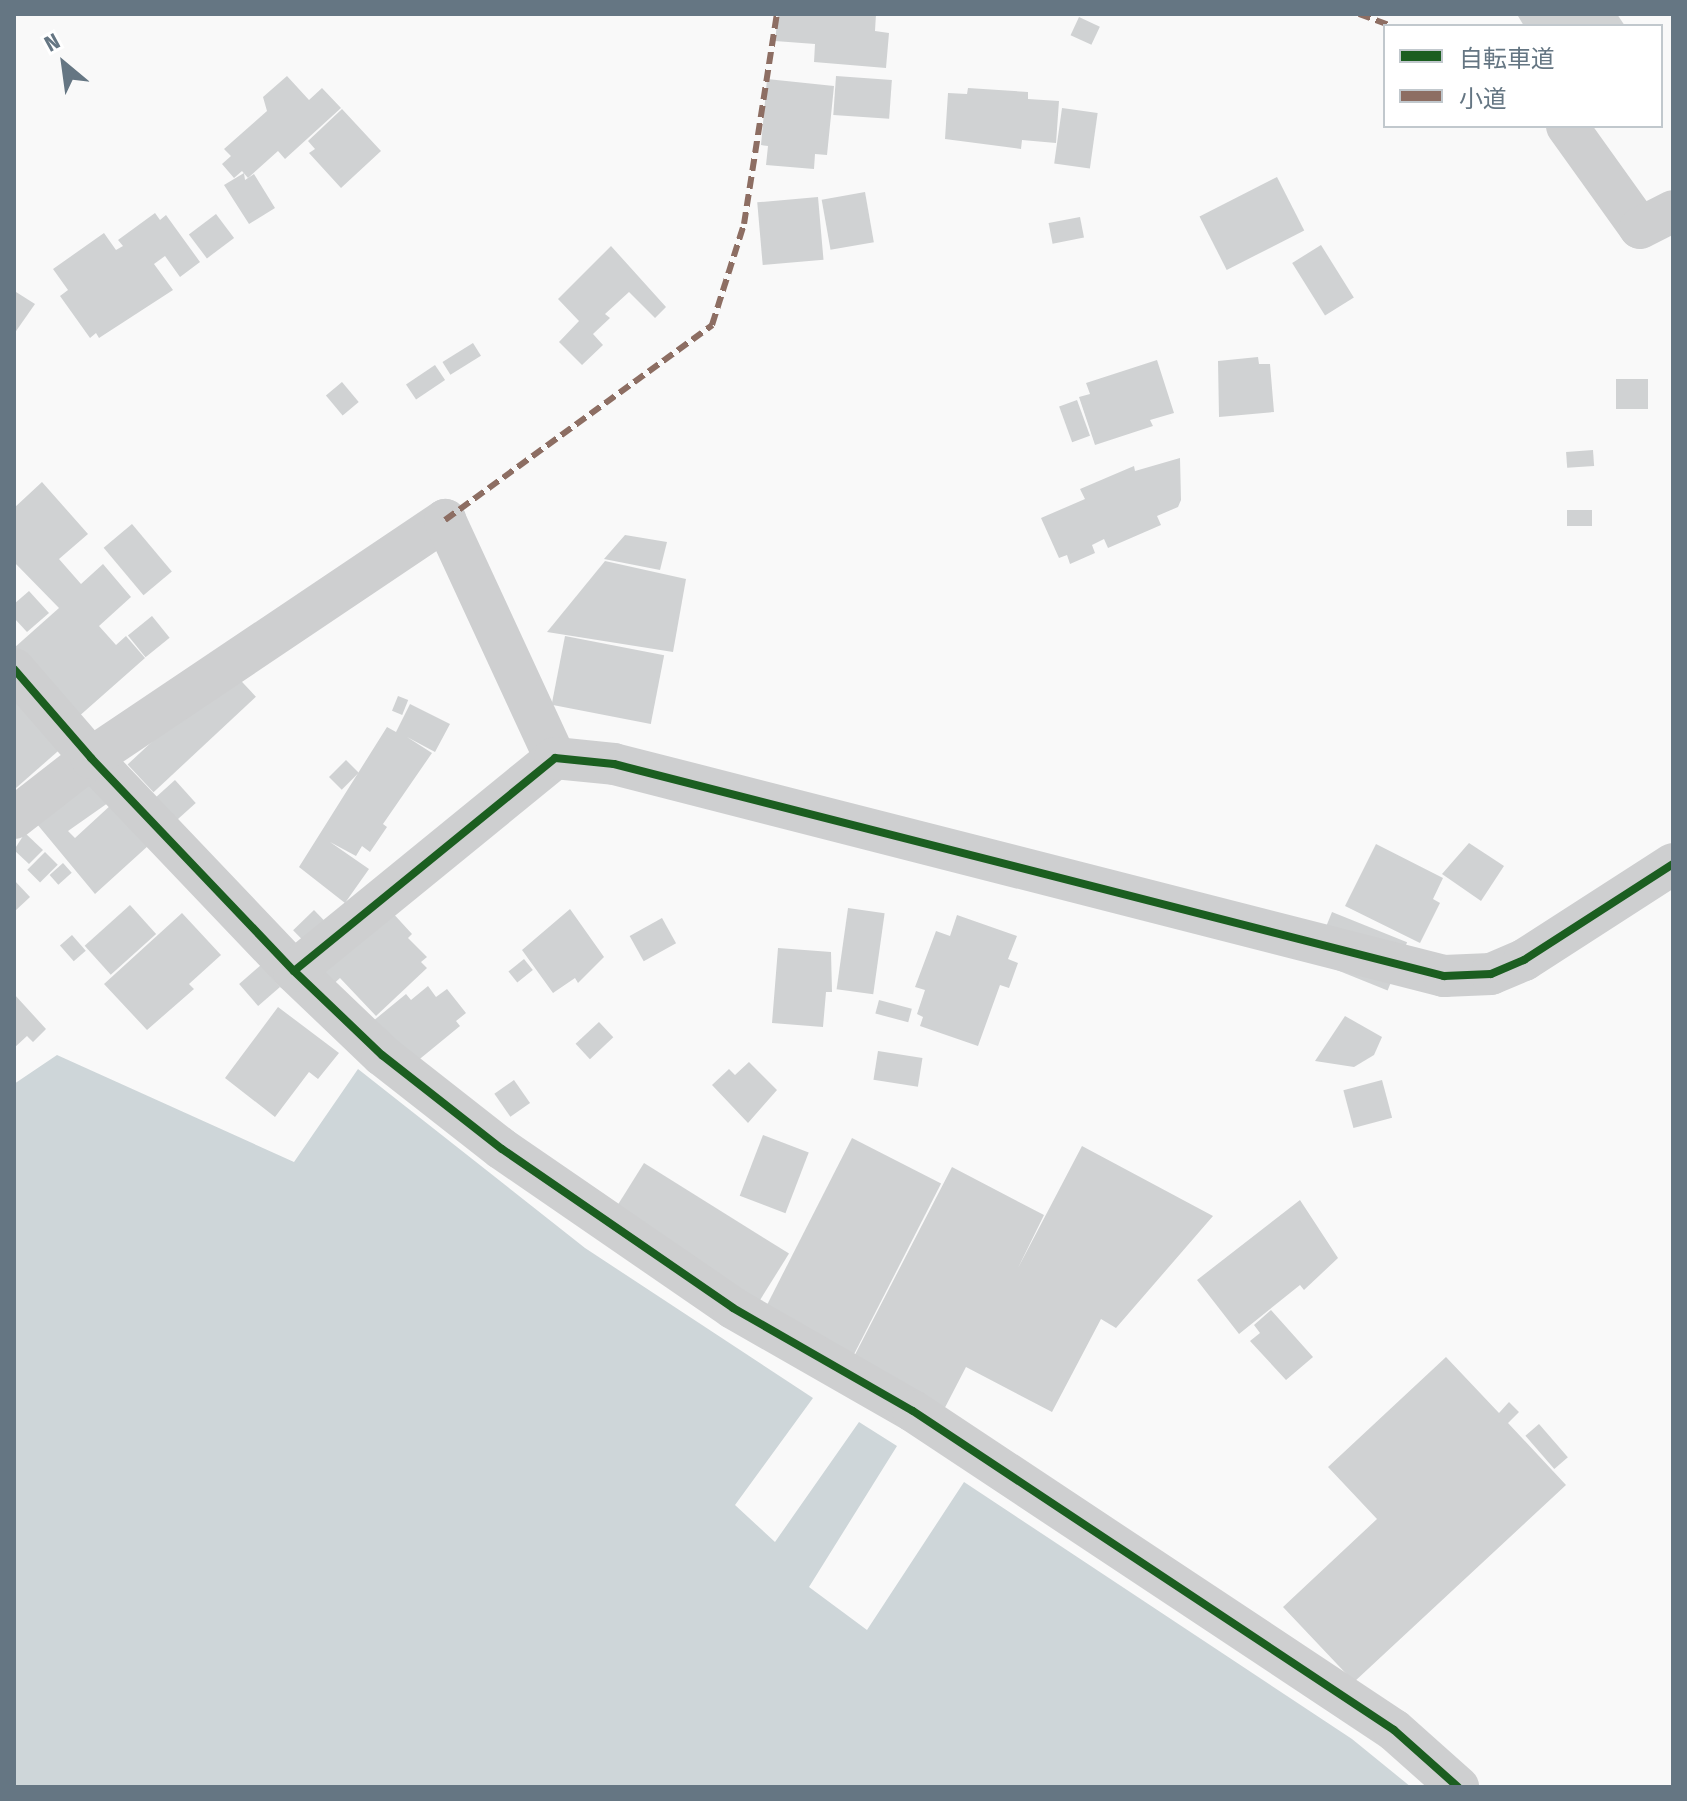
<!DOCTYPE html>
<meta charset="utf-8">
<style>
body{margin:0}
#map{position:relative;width:1687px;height:1801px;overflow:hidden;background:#f9f9f9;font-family:"Fira Sans Condensed","Noto Sans JP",sans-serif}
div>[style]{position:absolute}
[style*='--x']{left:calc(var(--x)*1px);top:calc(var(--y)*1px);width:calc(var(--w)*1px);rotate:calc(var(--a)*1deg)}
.water>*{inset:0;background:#ced6d9}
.building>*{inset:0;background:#d0d2d3;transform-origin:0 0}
.minor>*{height:42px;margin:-21px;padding:0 21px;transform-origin:21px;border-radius:21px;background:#cecfd0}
.quiet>*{height:6px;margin-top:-3px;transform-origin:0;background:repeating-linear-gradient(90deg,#8d6e63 0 12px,transparent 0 18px)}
.cycleway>*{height:8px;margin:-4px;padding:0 4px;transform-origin:4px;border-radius:4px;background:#1b5e20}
span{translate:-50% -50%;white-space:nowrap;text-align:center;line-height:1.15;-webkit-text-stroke:8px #fff;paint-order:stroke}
.frame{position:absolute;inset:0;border:16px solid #657683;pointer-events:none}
.legend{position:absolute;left:1383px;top:24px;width:280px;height:104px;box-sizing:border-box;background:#fff;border:2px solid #c1c8cd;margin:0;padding:10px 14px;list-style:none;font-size:24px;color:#657683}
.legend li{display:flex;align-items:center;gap:16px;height:40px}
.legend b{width:40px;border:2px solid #c1c8cd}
.north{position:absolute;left:24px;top:24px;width:80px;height:80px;-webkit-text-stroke:6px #fff;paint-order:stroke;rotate:331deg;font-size:22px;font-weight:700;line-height:32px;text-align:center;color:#657683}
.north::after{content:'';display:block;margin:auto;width:28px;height:36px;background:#657683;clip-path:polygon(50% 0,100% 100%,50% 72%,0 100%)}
</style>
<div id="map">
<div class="water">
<i style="clip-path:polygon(57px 1055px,294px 1162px,358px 1069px,585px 1248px,813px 1398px,735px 1505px,775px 1542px,859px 1422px,897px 1446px,809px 1587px,867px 1630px,964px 1482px,1352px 1739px,1411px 1787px,14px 1787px,14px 1084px)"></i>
</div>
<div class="building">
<i style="clip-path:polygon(778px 14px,876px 14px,875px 31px,889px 33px,886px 68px,814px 62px,815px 44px,775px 41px)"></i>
<i style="clip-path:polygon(1521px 14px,1617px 14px,1625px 26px,1524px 26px,1518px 16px)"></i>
<i style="left:1079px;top:17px;width:23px;height:20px;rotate:25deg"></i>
<i style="clip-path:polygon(287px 76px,309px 100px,322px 88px,341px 108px,285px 159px,278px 151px,248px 178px,242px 171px,234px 178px,222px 164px,231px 156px,224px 149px,267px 111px,263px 97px)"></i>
<i style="left:836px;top:76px;width:56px;height:39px;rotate:4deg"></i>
<i style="clip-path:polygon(767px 79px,834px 86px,827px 155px,815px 154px,814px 169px,766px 165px,768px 146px,761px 145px)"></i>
<i style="clip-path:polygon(968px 88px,1028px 92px,1028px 99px,1059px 101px,1056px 143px,1022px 140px,1021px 149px,945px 139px,948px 93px,967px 94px)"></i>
<i style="left:1062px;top:108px;width:36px;height:56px;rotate:8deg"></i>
<i style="clip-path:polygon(342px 109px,381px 151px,341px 188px,309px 153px,315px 149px,308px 141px)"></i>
<i style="clip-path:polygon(244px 173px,245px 180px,254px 174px,275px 208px,249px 224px,224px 185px)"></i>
<i style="left:1277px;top:177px;width:60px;height:87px;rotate:63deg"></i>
<i style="left:865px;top:192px;width:51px;height:44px;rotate:80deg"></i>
<i style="left:818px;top:197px;width:63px;height:61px;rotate:85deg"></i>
<i style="clip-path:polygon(155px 213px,160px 220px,166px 215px,200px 262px,180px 277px,165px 256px,154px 264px,173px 290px,99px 338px,96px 333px,90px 338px,60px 296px,68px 290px,53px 269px,104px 233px,116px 250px,123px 246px,118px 240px)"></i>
<i style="left:216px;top:214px;width:30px;height:34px;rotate:53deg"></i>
<i style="left:1080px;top:217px;width:21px;height:32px;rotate:79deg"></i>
<i style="left:1321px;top:245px;width:62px;height:34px;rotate:58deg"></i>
<i style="clip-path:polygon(611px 246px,666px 307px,655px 318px,629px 292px,605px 314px,610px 318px,593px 334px,603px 345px,582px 365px,559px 342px,579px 321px,558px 299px)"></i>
<i style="clip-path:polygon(16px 292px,35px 304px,14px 334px,14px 295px)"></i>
<i style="left:473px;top:343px;width:15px;height:36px;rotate:58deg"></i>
<i style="clip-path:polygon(1258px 357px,1259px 364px,1270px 364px,1274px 412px,1219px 417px,1218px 361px)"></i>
<i style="clip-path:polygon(1157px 360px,1174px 413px,1150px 420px,1153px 426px,1095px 445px,1079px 397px,1090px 394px,1086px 383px)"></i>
<i style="left:435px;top:365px;width:18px;height:35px;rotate:56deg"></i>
<i style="left:1616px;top:379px;width:32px;height:30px"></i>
<i style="left:342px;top:382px;width:26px;height:21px;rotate:50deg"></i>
<i style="left:1077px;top:400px;width:38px;height:19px;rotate:70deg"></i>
<i style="left:1593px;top:450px;width:16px;height:27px;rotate:86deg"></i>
<i style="clip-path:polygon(1180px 458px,1181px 500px,1178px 507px,1157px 516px,1161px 525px,1108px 548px,1104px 539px,1092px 545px,1095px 553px,1070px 564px,1067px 555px,1059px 558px,1041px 518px,1085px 499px,1080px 489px,1134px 466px,1135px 471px)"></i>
<i style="clip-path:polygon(42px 482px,88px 534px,59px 559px,81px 584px,103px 564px,131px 597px,99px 626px,116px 645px,126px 636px,145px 658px,77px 718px,14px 648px,59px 608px,14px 562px,14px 508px)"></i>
<i style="left:1567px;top:510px;width:25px;height:16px"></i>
<i style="left:132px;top:524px;width:62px;height:37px;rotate:50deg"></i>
<i style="clip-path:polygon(625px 535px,667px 542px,660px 570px,604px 559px)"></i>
<i style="clip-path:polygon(605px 561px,686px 579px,673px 652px,547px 632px)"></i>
<i style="clip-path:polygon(29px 591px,49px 613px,27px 632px,14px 618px,14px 604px)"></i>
<i style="left:152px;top:616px;width:28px;height:31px;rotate:51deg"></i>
<i style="left:565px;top:636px;width:101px;height:70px;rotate:11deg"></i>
<i style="left:230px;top:669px;width:38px;height:140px;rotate:47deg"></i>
<i style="clip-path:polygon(14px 688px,65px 745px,16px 788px,14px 785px)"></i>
<i style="left:398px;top:696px;width:11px;height:16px;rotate:22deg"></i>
<i style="clip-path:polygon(410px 704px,450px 724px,435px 752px,407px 737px,432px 753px,383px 824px,387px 827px,370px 852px,362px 846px,356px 856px,330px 842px,369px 869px,345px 903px,299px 867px,387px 727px,396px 732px)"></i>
<i style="left:346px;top:760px;width:18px;height:24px;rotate:45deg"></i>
<i style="clip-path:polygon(87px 768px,115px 798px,68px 831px,75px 838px,112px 804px,149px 845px,95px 894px,32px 818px)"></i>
<i style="left:175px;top:780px;width:31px;height:28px;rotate:48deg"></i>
<i style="clip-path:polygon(25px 833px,43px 850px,29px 864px,14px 850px)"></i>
<i style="clip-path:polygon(1469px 843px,1504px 866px,1481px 901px,1442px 874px)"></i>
<i style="clip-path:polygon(1376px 844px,1443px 878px,1433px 899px,1440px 903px,1420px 943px,1345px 906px)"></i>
<i style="left:45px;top:852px;width:18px;height:25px;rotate:45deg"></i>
<i style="left:63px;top:863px;width:13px;height:18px;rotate:48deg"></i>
<i style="clip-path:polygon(14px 880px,30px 897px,14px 912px)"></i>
<i style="left:130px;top:905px;width:39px;height:61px;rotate:48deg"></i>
<i style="left:848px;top:908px;width:37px;height:82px;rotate:8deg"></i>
<i style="clip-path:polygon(570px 909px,604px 957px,578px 983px,575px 978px,553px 993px,522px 950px)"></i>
<i style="left:314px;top:910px;width:28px;height:29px;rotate:46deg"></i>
<i style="clip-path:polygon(390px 910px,412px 934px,408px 938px,427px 957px,421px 962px,427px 968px,376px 1016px,340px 978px,328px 989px,317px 977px)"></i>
<i style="left:1332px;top:912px;width:81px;height:52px;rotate:22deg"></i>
<i style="clip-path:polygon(182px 913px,221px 955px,189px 984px,194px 989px,147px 1030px,104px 984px)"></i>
<i style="clip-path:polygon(957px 915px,1017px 936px,1008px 959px,1018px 963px,1009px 988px,1000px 985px,978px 1046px,920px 1026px,923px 1017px,917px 1014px,925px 990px,915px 987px,936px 931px,950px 936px)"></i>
<i style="left:662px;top:918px;width:29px;height:37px;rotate:61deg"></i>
<i style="left:72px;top:935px;width:21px;height:16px;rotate:49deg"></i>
<i style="clip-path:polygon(778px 948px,831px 952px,832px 992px,826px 992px,823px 1027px,772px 1023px)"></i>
<i style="left:524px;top:959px;width:14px;height:20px;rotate:51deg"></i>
<i style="left:261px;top:965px;width:29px;height:29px;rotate:49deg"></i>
<i style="clip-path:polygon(428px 986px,436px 997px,447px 989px,466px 1013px,456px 1021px,460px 1026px,399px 1076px,361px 1031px,406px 994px,411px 1000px)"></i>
<i style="clip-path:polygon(14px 994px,46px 1029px,33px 1042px,27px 1036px,14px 1048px)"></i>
<i style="left:879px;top:1000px;width:34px;height:14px;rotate:15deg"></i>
<i style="clip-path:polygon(278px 1007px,339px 1053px,318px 1079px,309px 1072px,275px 1117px,225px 1078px)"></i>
<i style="clip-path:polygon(1345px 1016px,1382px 1037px,1374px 1055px,1354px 1067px,1315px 1061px)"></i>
<i style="left:599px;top:1022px;width:21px;height:32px;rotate:47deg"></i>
<i style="left:878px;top:1051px;width:45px;height:29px;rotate:9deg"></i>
<i style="clip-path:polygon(749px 1062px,777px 1090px,748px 1123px,712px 1085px,729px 1069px,735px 1075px)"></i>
<i style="left:514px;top:1080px;width:28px;height:24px;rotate:55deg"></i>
<i style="left:1382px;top:1080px;width:39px;height:40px;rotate:75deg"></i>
<i style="left:763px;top:1135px;width:49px;height:65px;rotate:21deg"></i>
<i style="left:852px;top:1138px;width:100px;height:212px;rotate:27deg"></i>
<i style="clip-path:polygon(1082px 1146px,1213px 1216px,1116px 1328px,1101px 1319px,1052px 1412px,966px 1367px,938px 1421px,845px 1374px,952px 1167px,1044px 1215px,1018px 1268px)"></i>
<i style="left:644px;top:1163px;width:171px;height:80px;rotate:32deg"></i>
<i style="clip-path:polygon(1300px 1200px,1338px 1258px,1304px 1290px,1300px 1285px,1239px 1334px,1197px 1280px)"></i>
<i style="clip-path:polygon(1271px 1310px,1313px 1357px,1286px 1380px,1250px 1341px,1260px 1333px,1254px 1325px)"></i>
<i style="clip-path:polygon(1446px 1357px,1499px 1413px,1509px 1402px,1519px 1412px,1508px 1423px,1566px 1485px,1354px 1682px,1283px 1607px,1377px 1519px,1328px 1467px)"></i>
<i style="left:1539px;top:1424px;width:44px;height:18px;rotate:49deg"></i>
</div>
<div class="minor">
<i style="--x:1567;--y:126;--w:125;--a:54.4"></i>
<i style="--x:1640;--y:228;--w:37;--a:-27"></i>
<i style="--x:14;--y:669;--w:118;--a:49.1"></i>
<i style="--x:91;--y:758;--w:294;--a:46.4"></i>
<i style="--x:294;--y:971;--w:122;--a:43.7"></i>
<i style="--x:382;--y:1055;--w:152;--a:38.1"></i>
<i style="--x:502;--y:1149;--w:280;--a:34.5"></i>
<i style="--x:733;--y:1308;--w:207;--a:29.8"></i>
<i style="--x:913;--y:1411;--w:577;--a:33.55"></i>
<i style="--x:1394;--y:1730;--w:86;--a:41.7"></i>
<i style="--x:14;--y:818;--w:98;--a:-37.9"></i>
<i style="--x:91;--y:758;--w:427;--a:-33.9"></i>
<i style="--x:445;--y:520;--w:262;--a:65.2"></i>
<i style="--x:294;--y:971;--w:337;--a:-39.2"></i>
<i style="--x:555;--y:758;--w:59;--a:5.8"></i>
<i style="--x:614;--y:764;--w:857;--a:14.33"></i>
<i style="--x:1444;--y:976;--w:47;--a:-2.4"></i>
<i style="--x:1491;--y:974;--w:36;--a:-23"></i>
<i style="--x:1524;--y:960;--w:177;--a:-32.8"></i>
</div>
<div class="quiet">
<i style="--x:1359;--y:14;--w:35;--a:20"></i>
<i style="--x:445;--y:520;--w:331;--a:-36.1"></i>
<i style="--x:712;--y:325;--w:106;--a:-72.4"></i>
<i style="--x:744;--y:224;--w:213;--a:-81.1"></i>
</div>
<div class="cycleway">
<i style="--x:14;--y:669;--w:118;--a:49.1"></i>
<i style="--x:91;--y:758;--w:294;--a:46.4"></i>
<i style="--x:294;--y:971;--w:122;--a:43.7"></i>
<i style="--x:382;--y:1055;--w:152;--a:38.1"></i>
<i style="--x:502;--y:1149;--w:280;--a:34.5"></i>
<i style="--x:733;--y:1308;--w:207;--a:29.8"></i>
<i style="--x:913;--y:1411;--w:577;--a:33.55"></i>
<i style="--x:1394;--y:1730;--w:86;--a:41.7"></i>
<i style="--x:294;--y:971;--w:337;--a:-39.2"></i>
<i style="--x:555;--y:758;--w:59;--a:5.8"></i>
<i style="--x:614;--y:764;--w:857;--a:14.33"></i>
<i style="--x:1444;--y:976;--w:47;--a:-2.4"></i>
<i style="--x:1491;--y:974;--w:36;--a:-23"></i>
<i style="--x:1524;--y:960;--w:177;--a:-32.8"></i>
</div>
<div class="frame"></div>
<ul class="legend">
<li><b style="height:10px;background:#1b5e20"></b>自転車道</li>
<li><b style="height:10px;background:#8d6e63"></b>小道</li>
</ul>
<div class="north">N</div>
</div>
